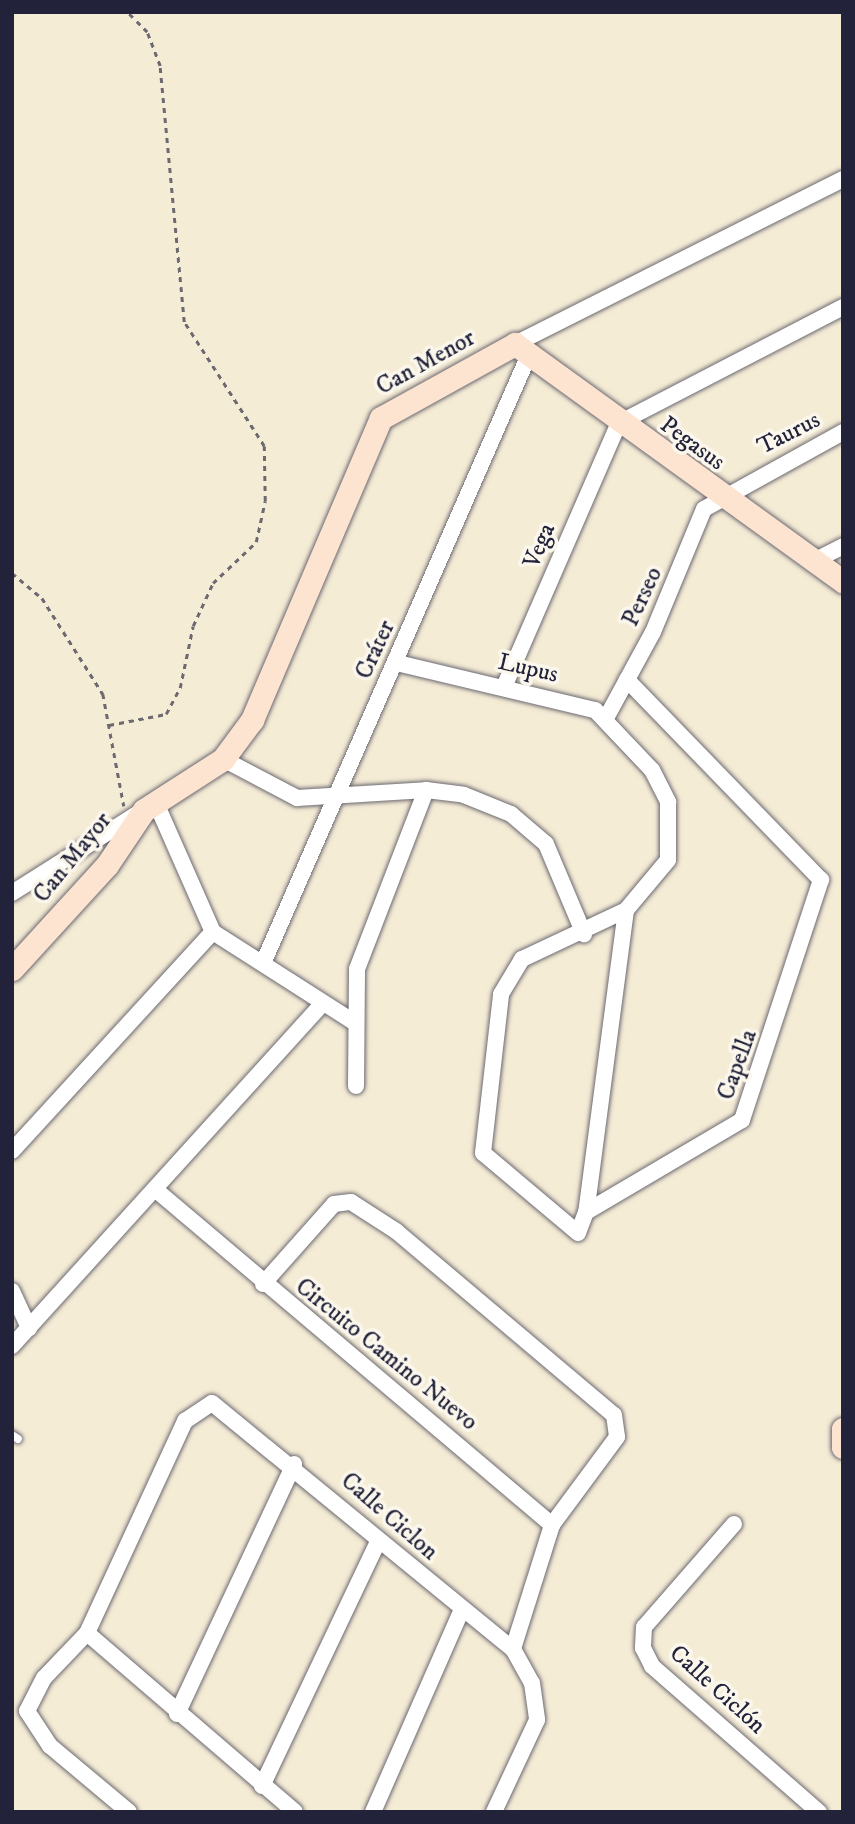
<!DOCTYPE html>
<meta charset="utf-8">
<style>
body{margin:0}
#map{position:relative;width:855px;height:1824px;overflow:hidden;background:#f5ecd6;font-family:"IM FELL DW Pica",serif}
div>[style]{position:absolute}
[style*='--x']{left:calc(var(--x)*1px);top:calc(var(--y)*1px);width:calc(var(--w)*1px);rotate:calc(var(--a)*1deg)}
.path>*{height:2.5px;margin-top:-1.25px;transform-origin:0;background:repeating-linear-gradient(90deg,#6c6971 0 5px,transparent 0 10px)}
.roads{filter:drop-shadow(0 0 2px #6c6971) drop-shadow(0 0 2px #6c6971)}
.lane>*{height:8px;margin:-4px;padding:0 4px;transform-origin:4px;border-radius:4px;background:#fff}
.street>*{height:16px;margin:-8px;padding:0 8px;transform-origin:8px;border-radius:8px;background:#fff}
.secondary>*{height:23px;margin:-11.5px;padding:0 11.5px;transform-origin:11.5px;border-radius:11.5px;background:#fde4d1}
span{translate:-50% -50%;white-space:nowrap;text-align:center;line-height:1.15;-webkit-text-stroke:7px #fbf7ec;paint-order:stroke}
.street-label{font-size:24px;color:#22223b}
.frame{position:absolute;inset:0;border:14px solid #22223b;pointer-events:none}
</style>
<div id="map">
<div class="path">
<i style="--x:12;--y:573;--w:39;--a:40"></i>
<i style="--x:42;--y:598;--w:114;--a:57.6"></i>
<i style="--x:103;--y:694;--w:114;--a:79.4"></i>
<i style="--x:109;--y:725;--w:58;--a:-10.9"></i>
<i style="--x:166;--y:714;--w:30;--a:-62"></i>
<i style="--x:180;--y:688;--w:63;--a:-78.2"></i>
<i style="--x:193;--y:626;--w:47;--a:-65.1"></i>
<i style="--x:213;--y:583;--w:59;--a:-43.6"></i>
<i style="--x:256;--y:542;--w:42;--a:-77.6"></i>
<i style="--x:265;--y:501;--w:55;--a:-91"></i>
<i style="--x:264;--y:446;--w:148;--a:-122.8"></i>
<i style="--x:184;--y:322;--w:257;--a:-95.4"></i>
<i style="--x:160;--y:66;--w:36;--a:-111"></i>
<i style="--x:147;--y:32;--w:28;--a:-135"></i>
</div>
<div class="roads">
<div class="lane">
<i style="--x:12;--y:1435;--w:7;--a:34"></i>
</div>
<div class="street">
<i style="--x:515;--y:344;--w:367;--a:-26.7"></i>
<i style="--x:814;--y:561;--w:33;--a:-27"></i>
<i style="--x:397;--y:663;--w:204;--a:13.4"></i>
<i style="--x:595;--y:710;--w:83;--a:46.5"></i>
<i style="--x:652;--y:770;--w:36;--a:63"></i>
<i style="--x:668;--y:802;--w:58;--a:90"></i>
<i style="--x:668;--y:860;--w:65;--a:130"></i>
<i style="--x:626;--y:910;--w:305;--a:97.5"></i>
<i style="--x:586;--y:1212;--w:22;--a:111"></i>
<i style="--x:578;--y:1233;--w:124;--a:-139.9"></i>
<i style="--x:483;--y:1153;--w:160;--a:-83.5"></i>
<i style="--x:501;--y:994;--w:41;--a:-59"></i>
<i style="--x:522;--y:959;--w:115;--a:-25.2"></i>
<i style="--x:504;--y:687;--w:288;--a:-66.5"></i>
<i style="--x:619;--y:423;--w:252;--a:-27.4"></i>
<i style="--x:605;--y:720;--w:100;--a:-61.4"></i>
<i style="--x:653;--y:632;--w:133;--a:-67.5"></i>
<i style="--x:704;--y:509;--w:159;--a:-29"></i>
<i style="--x:223;--y:759;--w:84;--a:27.8"></i>
<i style="--x:297;--y:798;--w:129;--a:-3.5"></i>
<i style="--x:426;--y:790;--w:38;--a:7"></i>
<i style="--x:464;--y:795;--w:51;--a:22"></i>
<i style="--x:511;--y:814;--w:46;--a:40.6"></i>
<i style="--x:546;--y:844;--w:98;--a:67.1"></i>
<i style="--x:156;--y:803;--w:141;--a:66.2"></i>
<i style="--x:213;--y:932;--w:167;--a:32.6"></i>
<i style="--x:12;--y:893;--w:151;--a:-32.3"></i>
<i style="--x:264;--y:961;--w:659;--a:-66.39"></i>
<i style="--x:356;--y:1086;--w:117;--a:-89.5"></i>
<i style="--x:357;--y:969;--w:192;--a:-68.9"></i>
<i style="--x:12;--y:1151;--w:297;--a:-47.5"></i>
<i style="--x:156;--y:1190;--w:519;--a:40.23"></i>
<i style="--x:586;--y:1212;--w:181;--a:-30.5"></i>
<i style="--x:742;--y:1120;--w:253;--a:-71.8"></i>
<i style="--x:821;--y:880;--w:279;--a:-134.1"></i>
<i style="--x:263;--y:1284;--w:107;--a:-48.4"></i>
<i style="--x:334;--y:1204;--w:17;--a:-7"></i>
<i style="--x:351;--y:1202;--w:54;--a:32.8"></i>
<i style="--x:396;--y:1231;--w:285;--a:40.2"></i>
<i style="--x:614;--y:1415;--w:22;--a:82"></i>
<i style="--x:617;--y:1437;--w:109;--a:126.5"></i>
<i style="--x:552;--y:1525;--w:130;--a:107.5"></i>
<i style="--x:12;--y:1291;--w:41;--a:65.3"></i>
<i style="--x:12;--y:1346;--w:462;--a:-47.8"></i>
<i style="--x:734;--y:1524;--w:137;--a:131.1"></i>
<i style="--x:644;--y:1627;--w:21;--a:93"></i>
<i style="--x:643;--y:1648;--w:20;--a:63"></i>
<i style="--x:652;--y:1666;--w:222;--a:41.2"></i>
<i style="--x:87;--y:1633;--w:274;--a:40.7"></i>
<i style="--x:177;--y:1714;--w:276;--a:-64.9"></i>
<i style="--x:262;--y:1786;--w:272;--a:-64.6"></i>
<i style="--x:129;--y:1812;--w:103;--a:-140.1"></i>
<i style="--x:50;--y:1746;--w:42;--a:-123.3"></i>
<i style="--x:27;--y:1711;--w:37;--a:-63"></i>
<i style="--x:44;--y:1678;--w:62;--a:-46.3"></i>
<i style="--x:87;--y:1633;--w:234;--a:-65.2"></i>
<i style="--x:185;--y:1421;--w:32;--a:-34"></i>
<i style="--x:212;--y:1403;--w:389;--a:39.3"></i>
<i style="--x:513;--y:1649;--w:39;--a:61"></i>
<i style="--x:532;--y:1683;--w:37;--a:82"></i>
<i style="--x:537;--y:1720;--w:102;--a:115.1"></i>
<i style="--x:373;--y:1812;--w:222;--a:-66.3"></i>
</div>
<div class="secondary">
<i style="--x:12;--y:969;--w:141;--a:-47.6"></i>
<i style="--x:107;--y:865;--w:66;--a:-56.1"></i>
<i style="--x:144;--y:810;--w:94;--a:-32.8"></i>
<i style="--x:223;--y:759;--w:49;--a:-53.4"></i>
<i style="--x:252;--y:720;--w:328;--a:-66.9"></i>
<i style="--x:381;--y:418;--w:153;--a:-28.9"></i>
<i style="--x:515;--y:344;--w:405;--a:35.9"></i>
<i style="--x:843;--y:1429;--w:18;--a:90"></i>
</div>
</div>
<div class="street-label">
<span style="left:426px;top:363px;rotate:-29deg">Can Menor</span>
<span style="left:789px;top:434px;rotate:-27deg">Taurus</span>
<span style="left:692px;top:444px;rotate:36deg">Pegasus</span>
<span style="left:540px;top:546px;rotate:-67deg">Vega</span>
<span style="left:643px;top:597px;rotate:-65deg">Perseo</span>
<span style="left:376px;top:650px;rotate:-65deg">Cráter</span>
<span style="left:528px;top:669px;rotate:13deg">Lupus</span>
<span style="left:73px;top:858px;rotate:-51deg">Can Mayor</span>
<span style="left:738px;top:1065px;rotate:-70deg">Capella</span>
<span style="left:386px;top:1355px;rotate:39deg">Circuito Camino Nuevo</span>
<span style="left:389px;top:1517px;rotate:41deg">Calle Ciclon</span>
<span style="left:717px;top:1690px;rotate:42deg">Calle Ciclón</span>
</div>
<div class="frame"></div>
</div>
